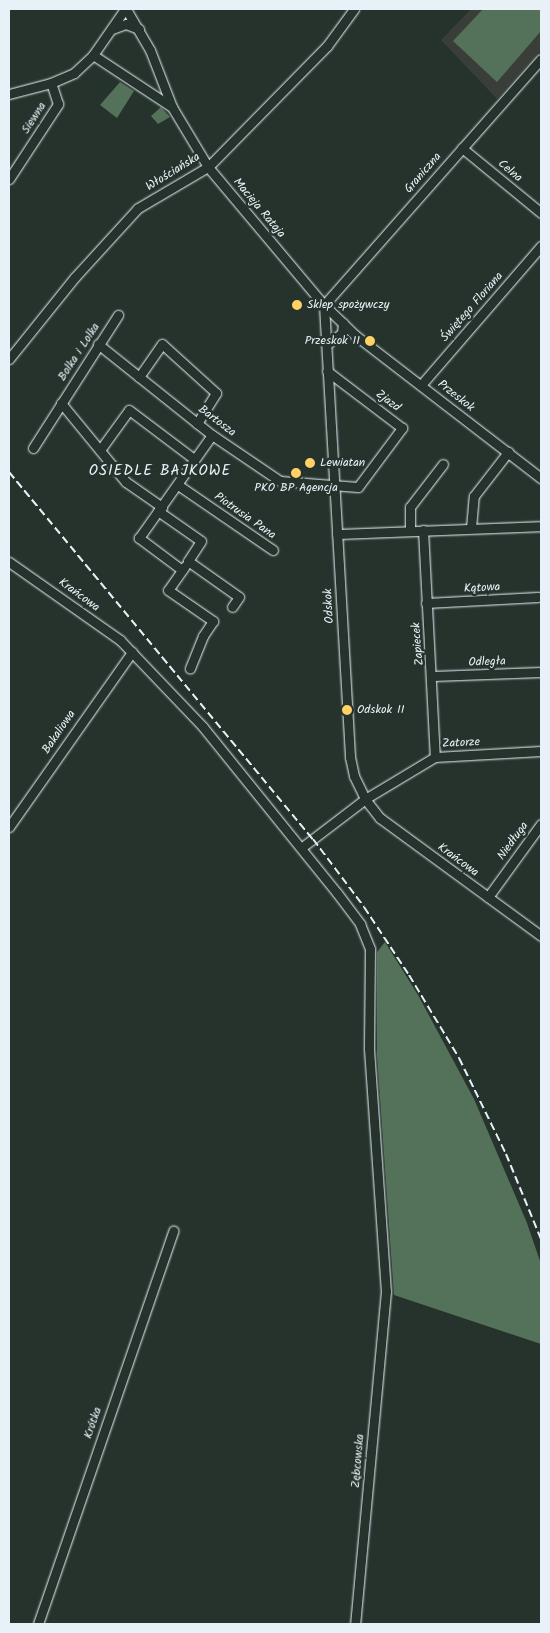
<!DOCTYPE html>
<meta charset="utf-8">
<style>
body{margin:0}
#map{position:relative;width:550px;height:1633px;overflow:hidden;background:#26332d;font-family:Kalam,sans-serif}
div>[style]{position:absolute}
[style*='--x']{left:calc(var(--x)*1px);top:calc(var(--y)*1px);width:calc(var(--w)*1px);rotate:calc(var(--a)*1deg)}
.built>*{inset:0;background:#393f38}
.green>*{inset:0;background:#547159}
.roads{filter:drop-shadow(0 0 1px #e8f1f8) drop-shadow(0 0 1px #e8f1f8)}
.minor>*{height:9px;margin:-4.5px;padding:0 4.5px;transform-origin:4.5px;border-radius:4.5px;background:#26332d}
.rail>*{height:2px;margin-top:-1px;transform-origin:0;background:repeating-linear-gradient(90deg,#e8f1f8 0 8px,transparent 0 12px)}
.dots>*{width:14px;height:14px;translate:-50% -50%;box-sizing:border-box;border:2px solid #26332d;border-radius:50%}
span{translate:-50% -50%;white-space:nowrap;text-align:center;line-height:1.15;-webkit-text-stroke:5px #26332d;paint-order:stroke}
.street-label{font-size:12px;color:#e8f1f8}
.poi-label{font-size:12px;color:#e8f1f8}
.left{translate:0 -50%;text-align:left}
.right{translate:-100% -50%;text-align:right}
.quarter-label{font-size:15px;color:#e8f1f8;letter-spacing:1px}
.frame{position:absolute;inset:0;border:10px solid #e8f1f8;pointer-events:none}
</style>
<div id="map">
<div class="built">
<i style="clip-path:polygon(471px 9px,541px 9px,541px 50px,497px 99px,441px 40px)"></i>
</div>
<div class="green">
<i style="clip-path:polygon(483px 9px,541px 9px,541px 31px,497px 82px,453px 41px)"></i>
<i style="clip-path:polygon(120px 82px,134px 91px,117px 118px,100px 105px)"></i>
<i style="clip-path:polygon(161px 107px,170px 117px,158px 124px,151px 116px)"></i>
<i style="clip-path:polygon(385px 942px,418px 995px,474px 1099px,527px 1223px,541px 1264px,541px 1344px,394px 1295px,377px 1055px,377px 952px)"></i>
</div>
<div class="roads">
<div class="minor">
<i style="--x:126;--y:9;--w:48;--a:59.7"></i>
<i style="--x:150;--y:50;--w:61;--a:68.9"></i>
<i style="--x:172;--y:107;--w:70;--a:59"></i>
<i style="--x:208;--y:167;--w:180;--a:50"></i>
<i style="--x:324;--y:305;--w:43;--a:44.1"></i>
<i style="--x:355;--y:335;--w:235;--a:37.6"></i>
<i style="--x:112;--y:29;--w:15;--a:-20"></i>
<i style="--x:126;--y:24;--w:14;--a:21"></i>
<i style="--x:93;--y:55;--w:95;--a:33.4"></i>
<i style="--x:9;--y:94;--w:43;--a:-14.7"></i>
<i style="--x:51;--y:83;--w:25;--a:-23"></i>
<i style="--x:74;--y:73;--w:26;--a:-43"></i>
<i style="--x:93;--y:55;--w:56;--a:-55.2"></i>
<i style="--x:462;--y:148;--w:102;--a:39.4"></i>
<i style="--x:9;--y:179;--w:90;--a:-56.8"></i>
<i style="--x:58;--y:104;--w:22;--a:-108"></i>
<i style="--x:324;--y:305;--w:453;--a:86.7"></i>
<i style="--x:350;--y:757;--w:19;--a:78"></i>
<i style="--x:354;--y:776;--w:25;--a:64"></i>
<i style="--x:365;--y:799;--w:24;--a:52"></i>
<i style="--x:380;--y:818;--w:200;--a:36.2"></i>
<i style="--x:324;--y:305;--w:328;--a:-48.6"></i>
<i style="--x:98;--y:344;--w:146;--a:38.6"></i>
<i style="--x:212;--y:435;--w:82;--a:34.1"></i>
<i style="--x:280;--y:481;--w:78;--a:4.4"></i>
<i style="--x:358;--y:487;--w:74;--a:-53.3"></i>
<i style="--x:402;--y:428;--w:94;--a:-142.8"></i>
<i style="--x:327;--y:344;--w:19;--a:-36"></i>
<i style="--x:342;--y:333;--w:10;--a:-84"></i>
<i style="--x:9;--y:359;--w:105;--a:-51.2"></i>
<i style="--x:75;--y:277;--w:93;--a:-47.6"></i>
<i style="--x:138;--y:208;--w:81;--a:-30.4"></i>
<i style="--x:208;--y:167;--w:170;--a:-45.5"></i>
<i style="--x:327;--y:46;--w:46;--a:-53.9"></i>
<i style="--x:139;--y:377;--w:40;--a:-55.1"></i>
<i style="--x:162;--y:344;--w:73;--a:42.2"></i>
<i style="--x:216;--y:393;--w:36;--a:122"></i>
<i style="--x:421;--y:385;--w:184;--a:-49.2"></i>
<i style="--x:61;--y:403;--w:102;--a:50.6"></i>
<i style="--x:126;--y:482;--w:44;--a:34.8"></i>
<i style="--x:33;--y:448;--w:158;--a:-57.4"></i>
<i style="--x:100;--y:450;--w:49;--a:-54.1"></i>
<i style="--x:129;--y:410;--w:81;--a:37"></i>
<i style="--x:178;--y:485;--w:115;--a:34.4"></i>
<i style="--x:158;--y:511;--w:52;--a:34.9"></i>
<i style="--x:201;--y:541;--w:24;--a:123"></i>
<i style="--x:188;--y:561;--w:62;--a:35.2"></i>
<i style="--x:239;--y:597;--w:12;--a:125"></i>
<i style="--x:471;--y:528;--w:32;--a:-85"></i>
<i style="--x:474;--y:496;--w:56;--a:-52.3"></i>
<i style="--x:410;--y:530;--w:23;--a:-90"></i>
<i style="--x:410;--y:507;--w:54;--a:-52.5"></i>
<i style="--x:423;--y:530;--w:227;--a:87"></i>
<i style="--x:337;--y:534;--w:204;--a:-2.2"></i>
<i style="--x:9;--y:562;--w:136;--a:35.1"></i>
<i style="--x:120;--y:640;--w:120;--a:46.3"></i>
<i style="--x:203;--y:727;--w:213;--a:51.1"></i>
<i style="--x:337;--y:893;--w:39;--a:53"></i>
<i style="--x:360;--y:924;--w:27;--a:68"></i>
<i style="--x:370;--y:949;--w:100;--a:90.6"></i>
<i style="--x:369;--y:1049;--w:243;--a:86"></i>
<i style="--x:386;--y:1291;--w:334;--a:95.3"></i>
<i style="--x:185;--y:566;--w:29;--a:125"></i>
<i style="--x:168;--y:590;--w:55;--a:34.6"></i>
<i style="--x:213;--y:621;--w:18;--a:124"></i>
<i style="--x:203;--y:636;--w:35;--a:112"></i>
<i style="--x:182;--y:570;--w:54;--a:-143.3"></i>
<i style="--x:139;--y:538;--w:126;--a:-54.7"></i>
<i style="--x:426;--y:603;--w:112;--a:-3.1"></i>
<i style="--x:433;--y:676;--w:108;--a:-2.1"></i>
<i style="--x:9;--y:827;--w:214;--a:-54.9"></i>
<i style="--x:301;--y:848;--w:81;--a:-37.4"></i>
<i style="--x:365;--y:799;--w:82;--a:-31"></i>
<i style="--x:435;--y:757;--w:106;--a:-3.2"></i>
<i style="--x:488;--y:897;--w:90;--a:-54"></i>
<i style="--x:38;--y:1624;--w:416;--a:-71"></i>
</div>
</div>
<div class="rail">
<i style="--x:9;--y:472;--w:477;--a:50.4"></i>
<i style="--x:313;--y:839;--w:85;--a:53.1"></i>
<i style="--x:364;--y:907;--w:82;--a:56.5"></i>
<i style="--x:409;--y:975;--w:97;--a:58.9"></i>
<i style="--x:459;--y:1058;--w:107;--a:63.9"></i>
<i style="--x:506;--y:1154;--w:92;--a:67.6"></i>
</div>
<div class="dots">
<i style="left:297px;top:305px;background:#ffd166"></i>
<i style="left:370px;top:341px;background:#ffd166"></i>
<i style="left:310px;top:463px;background:#ffd166"></i>
<i style="left:296px;top:473px;background:#ffd166"></i>
<i style="left:347px;top:710px;background:#ffd166"></i>
</div>
<div class="street-label">
<span style="left:34px;top:118px;rotate:-57deg">Siewna</span>
<span style="left:510px;top:171px;rotate:40deg">Celna</span>
<span style="left:173px;top:172px;rotate:-32deg">Włościańska</span>
<span style="left:423px;top:173px;rotate:-49deg">Graniczna</span>
<span style="left:259px;top:208px;rotate:50deg">Macieja Rataja</span>
<span style="left:472px;top:307px;rotate:-49deg">Świętego Floriana</span>
<span style="left:79px;top:352px;rotate:-57deg">Bolka i Lolka</span>
<span style="left:456px;top:396px;rotate:38deg">Przeskok</span>
<span style="left:388px;top:401px;rotate:37deg">Zjazd</span>
<span style="left:217px;top:421px;rotate:37deg">Bartosza</span>
<span style="left:245px;top:516px;rotate:35deg">Piotrusia Pana</span>
<span style="left:482px;top:588px;rotate:-3deg">Kątowa</span>
<span style="left:79px;top:595px;rotate:36deg">Krańcowa</span>
<span style="left:329px;top:606px;rotate:-93deg">Odskok</span>
<span style="left:418px;top:644px;rotate:-95deg">Zapiecek</span>
<span style="left:487px;top:662px;rotate:-2deg">Odległa</span>
<span style="left:59px;top:732px;rotate:-56deg">Bakaliowa</span>
<span style="left:461px;top:743px;rotate:-3deg">Zatorze</span>
<span style="left:513px;top:841px;rotate:-54deg">Niedługa</span>
<span style="left:458px;top:860px;rotate:36deg">Krańcowa</span>
<span style="left:93px;top:1423px;rotate:-71deg">Krótka</span>
<span style="left:358px;top:1461px;rotate:-85deg">Zębcowska</span>
</div>
<div class="poi-label">
<span class="left" style="left:307px;top:305px">Sklep spożywczy</span>
<span class="right" style="left:360px;top:341px">Przeskok II</span>
<span class="left" style="left:320px;top:463px">Lewiatan</span>
<span style="left:296px;top:488px">PKO BP Agencja</span>
<span class="left" style="left:357px;top:710px">Odskok II</span>
</div>
<div class="quarter-label">
<span style="left:160px;top:472px">OSIEDLE BAJKOWE</span>
</div>
<div class="frame"></div>
</div>
